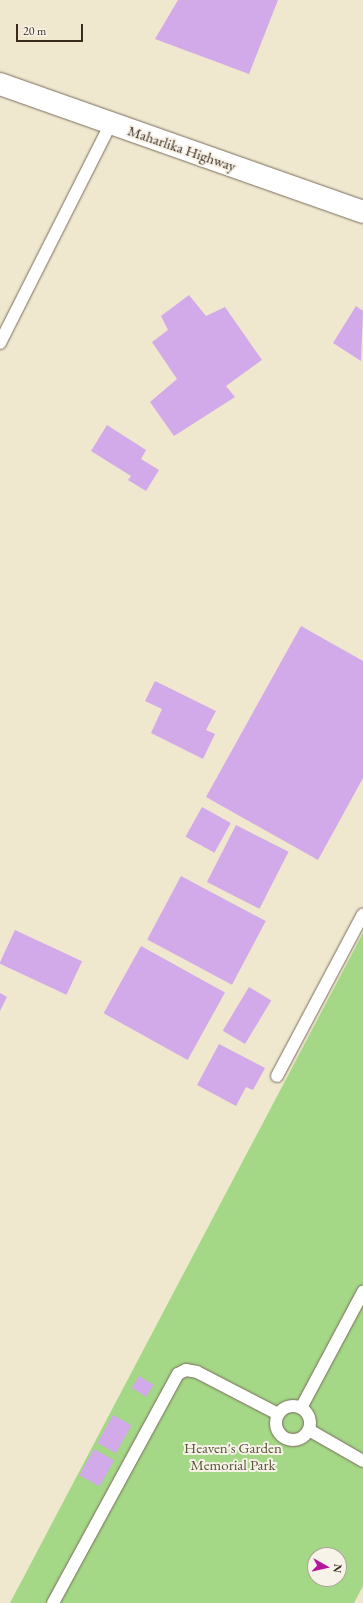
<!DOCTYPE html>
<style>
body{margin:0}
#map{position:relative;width:363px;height:1603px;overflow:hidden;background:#efe8cf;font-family:"EB Garamond",serif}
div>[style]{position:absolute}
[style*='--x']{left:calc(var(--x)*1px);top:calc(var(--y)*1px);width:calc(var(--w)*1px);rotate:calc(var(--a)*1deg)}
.green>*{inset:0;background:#a4d786}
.building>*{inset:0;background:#d2a9e9;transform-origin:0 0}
.roads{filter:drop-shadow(0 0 1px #7a6c5c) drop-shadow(0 0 1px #7a6c5c)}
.service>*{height:12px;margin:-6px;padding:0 6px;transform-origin:6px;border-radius:6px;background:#fff}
.service>.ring{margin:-6px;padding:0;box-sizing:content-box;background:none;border:12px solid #fff;border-radius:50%}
.primary>*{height:22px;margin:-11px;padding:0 11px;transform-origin:11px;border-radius:11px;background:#fff}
span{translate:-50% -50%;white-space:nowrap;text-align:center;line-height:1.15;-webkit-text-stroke:4px #f7f3e8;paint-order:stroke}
.street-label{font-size:15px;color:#3b2a1e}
.park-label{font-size:15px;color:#555538}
.north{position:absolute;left:307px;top:1547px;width:40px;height:40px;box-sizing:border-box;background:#f7f3e8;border:1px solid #aca397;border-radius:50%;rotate:98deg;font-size:11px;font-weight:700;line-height:16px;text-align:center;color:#3b2a1e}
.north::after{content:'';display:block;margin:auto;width:14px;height:18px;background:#b5179e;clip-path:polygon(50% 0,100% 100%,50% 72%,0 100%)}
.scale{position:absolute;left:16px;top:24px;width:67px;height:18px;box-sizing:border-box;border:2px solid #3b2a1e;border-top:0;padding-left:5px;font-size:12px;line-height:14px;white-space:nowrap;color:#3b2a1e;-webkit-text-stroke:3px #f7f3e8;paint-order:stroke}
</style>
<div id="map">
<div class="green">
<i style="clip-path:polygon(evenodd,363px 933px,363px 1586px,354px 1603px,10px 1603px,363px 933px,315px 1555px,339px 1555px,339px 1579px,315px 1579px,315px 1555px)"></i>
</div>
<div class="building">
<i style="clip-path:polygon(178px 0,278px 0,249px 74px,155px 39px)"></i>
<i style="clip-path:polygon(189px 295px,206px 316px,225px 307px,262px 360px,226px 386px,235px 397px,174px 436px,150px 402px,177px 379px,152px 342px,168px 330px,161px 316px)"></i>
<i style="clip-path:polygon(356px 306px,363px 311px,361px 361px,333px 343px)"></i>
<i style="clip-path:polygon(107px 425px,146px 450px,141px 459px,159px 470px,146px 491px,128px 480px,131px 476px,91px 451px)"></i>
<i style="clip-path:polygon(301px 626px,363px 661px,363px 778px,318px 860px,206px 797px)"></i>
<i style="clip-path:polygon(155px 681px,216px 711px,206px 730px,215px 734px,203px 759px,151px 733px,162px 709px,145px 701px)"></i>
<i style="left:202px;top:807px;width:33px;height:34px;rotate:29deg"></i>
<i style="left:236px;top:825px;width:59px;height:64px;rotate:27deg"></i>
<i style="left:181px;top:876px;width:96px;height:72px;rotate:28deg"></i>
<i style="left:15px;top:930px;width:74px;height:37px;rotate:25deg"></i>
<i style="left:141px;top:946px;width:96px;height:77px;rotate:29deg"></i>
<i style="left:249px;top:987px;width:26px;height:51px;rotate:31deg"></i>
<i style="clip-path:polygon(0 993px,7px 997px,0 1011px)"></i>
<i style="clip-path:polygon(219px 1044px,265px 1068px,253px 1090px,246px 1087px,236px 1106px,197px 1085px)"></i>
<i style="left:139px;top:1376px;width:17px;height:14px;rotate:31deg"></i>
<i style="left:113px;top:1415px;width:21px;height:32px;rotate:29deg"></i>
<i style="left:94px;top:1449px;width:23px;height:30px;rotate:29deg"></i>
</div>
<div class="roads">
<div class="service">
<i style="--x:0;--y:343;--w:246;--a:-63.2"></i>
<i style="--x:277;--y:1076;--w:183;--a:-62"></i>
<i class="ring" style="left:276px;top:1406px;width:22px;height:22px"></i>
<i style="--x:301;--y:1408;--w:132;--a:-61.9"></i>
<i style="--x:309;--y:1430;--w:62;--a:29.9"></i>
<i style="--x:53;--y:1603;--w:261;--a:-61.4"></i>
<i style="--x:178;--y:1374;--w:9;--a:-27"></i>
<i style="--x:186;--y:1370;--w:11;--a:10"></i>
<i style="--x:197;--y:1372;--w:91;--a:27.4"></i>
</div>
<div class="primary">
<i style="--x:0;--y:84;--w:385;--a:19.4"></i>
</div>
</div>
<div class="street-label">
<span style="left:182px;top:148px;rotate:19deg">Maharlika Highway</span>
</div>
<div class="park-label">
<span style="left:233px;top:1456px">Heaven's Garden<br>Memorial Park</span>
</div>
<div class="north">N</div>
<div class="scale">20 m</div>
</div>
